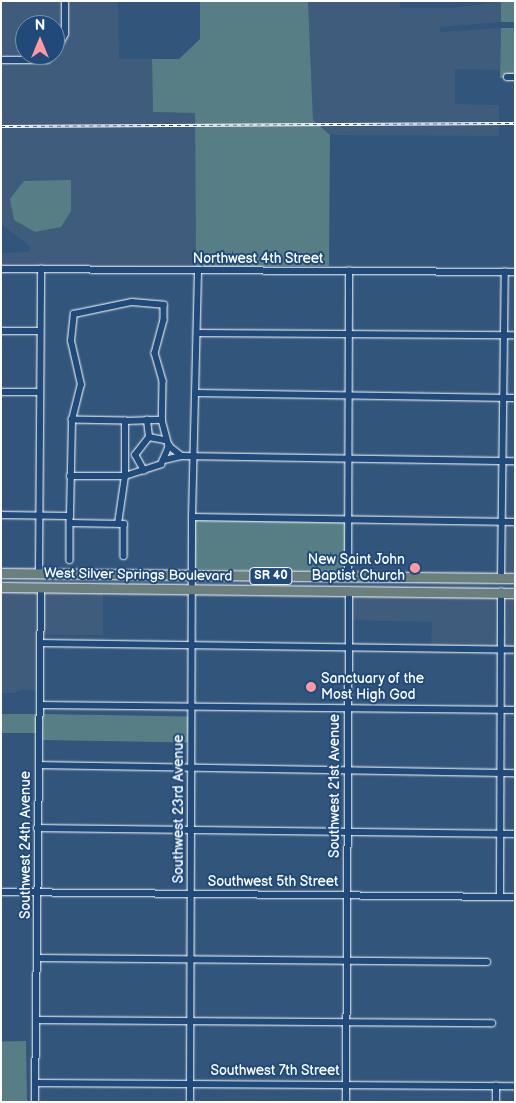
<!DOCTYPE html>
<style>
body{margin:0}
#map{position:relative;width:516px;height:1103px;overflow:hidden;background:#32557b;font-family:"Balsamiq Sans",sans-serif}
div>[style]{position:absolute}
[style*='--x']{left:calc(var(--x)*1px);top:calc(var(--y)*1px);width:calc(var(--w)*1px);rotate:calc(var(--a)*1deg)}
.built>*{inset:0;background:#3f5c7c;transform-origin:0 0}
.green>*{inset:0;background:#577e84;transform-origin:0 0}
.roads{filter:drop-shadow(0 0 1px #fff) drop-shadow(0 0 1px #fff)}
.minor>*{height:5.5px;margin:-2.75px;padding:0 2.75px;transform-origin:2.75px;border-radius:2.75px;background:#1f4a7a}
.primary>*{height:9px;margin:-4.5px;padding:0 4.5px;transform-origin:4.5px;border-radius:4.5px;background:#6b7f7c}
.rail>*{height:3px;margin-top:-1.5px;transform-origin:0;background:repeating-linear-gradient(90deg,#1f4a7a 0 4px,#fff 0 8px);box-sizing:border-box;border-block:1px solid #fff}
.dots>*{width:14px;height:14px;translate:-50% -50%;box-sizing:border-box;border:2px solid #1f4a7a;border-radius:50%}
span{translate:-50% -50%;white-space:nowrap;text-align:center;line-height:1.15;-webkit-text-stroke:4px #1f4a7a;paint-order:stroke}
.shield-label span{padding:1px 4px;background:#1f4a7a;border:1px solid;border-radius:4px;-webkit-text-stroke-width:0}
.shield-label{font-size:12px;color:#fff;font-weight:700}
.street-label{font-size:14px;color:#fff}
.poi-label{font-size:14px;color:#fff}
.right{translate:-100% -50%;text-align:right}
.left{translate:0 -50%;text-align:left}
.frame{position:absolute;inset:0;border:2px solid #fff;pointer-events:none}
.north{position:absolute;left:15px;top:15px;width:50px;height:50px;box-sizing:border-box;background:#1f4a7a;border:1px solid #7992af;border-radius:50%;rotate:0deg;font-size:14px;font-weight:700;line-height:20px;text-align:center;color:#fff}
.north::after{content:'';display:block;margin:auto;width:18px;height:22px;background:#ff9aa2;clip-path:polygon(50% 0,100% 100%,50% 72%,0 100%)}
</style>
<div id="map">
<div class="built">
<i style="clip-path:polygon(1px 1px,62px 1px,62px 34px,55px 49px,55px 25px,25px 25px,25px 55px,48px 55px,1px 57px)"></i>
<i style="clip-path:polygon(68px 1px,118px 1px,119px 59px,152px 59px,153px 112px,195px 113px,196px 267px,1px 266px,1px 253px,28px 252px,31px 247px,1px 224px,1px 63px,47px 63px,60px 54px,67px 36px)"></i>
<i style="clip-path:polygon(308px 1px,400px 1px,400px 8px,454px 8px,501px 1px,501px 22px,440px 27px,440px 32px,501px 28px,500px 70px,455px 69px,455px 104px,499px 105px,499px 136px,330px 135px,313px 120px)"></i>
<i style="left:504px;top:525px;width:11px;height:48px"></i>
<i style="clip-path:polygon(1px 592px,39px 592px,38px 691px,23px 689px,13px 693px,1px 693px)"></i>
<i style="left:44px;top:592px;width:59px;height:43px"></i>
<i style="clip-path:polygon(350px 594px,498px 596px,498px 647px,431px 647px,432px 622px,349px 620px)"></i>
<i style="left:503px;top:596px;width:12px;height:51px"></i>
</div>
<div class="green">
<i style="clip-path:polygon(200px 1px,308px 1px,313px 120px,330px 135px,329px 266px,196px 267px,195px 113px,153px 112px,152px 59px,179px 59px,200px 39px)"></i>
<i style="left:501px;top:1px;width:14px;height:21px"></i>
<i style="clip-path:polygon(501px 28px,515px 28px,515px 74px,505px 74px,505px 78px,500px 78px)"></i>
<i style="clip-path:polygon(71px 180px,71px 211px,61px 227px,35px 232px,14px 220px,10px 199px,24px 181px)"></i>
<i style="left:194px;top:520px;width:152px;height:49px;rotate:1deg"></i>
<i style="left:1px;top:714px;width:36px;height:19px"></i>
<i style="left:43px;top:714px;width:146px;height:26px;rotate:1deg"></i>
<i style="left:26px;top:1041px;width:61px;height:26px;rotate:89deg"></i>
</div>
<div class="roads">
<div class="minor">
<i style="--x:55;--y:53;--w:21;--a:-62"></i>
<i style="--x:65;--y:34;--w:33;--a:-90"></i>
<i style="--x:1;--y:60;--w:46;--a:0"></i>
<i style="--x:47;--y:60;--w:8;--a:-40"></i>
<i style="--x:507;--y:77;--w:8;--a:0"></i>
<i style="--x:1;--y:269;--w:514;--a:0.33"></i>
<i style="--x:1;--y:331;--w:39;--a:0"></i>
<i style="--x:198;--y:333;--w:317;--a:0.4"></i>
<i style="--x:1;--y:392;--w:39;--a:0"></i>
<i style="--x:197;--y:393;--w:318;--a:0.9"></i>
<i style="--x:125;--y:421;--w:37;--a:-2"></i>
<i style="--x:149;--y:437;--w:16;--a:11"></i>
<i style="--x:164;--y:460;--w:18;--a:-13"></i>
<i style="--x:182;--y:456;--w:333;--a:0.9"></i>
<i style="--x:144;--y:471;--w:18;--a:-119"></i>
<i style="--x:135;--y:455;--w:23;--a:-52"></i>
<i style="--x:149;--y:437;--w:17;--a:-97"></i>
<i style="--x:70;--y:476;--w:55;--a:0"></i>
<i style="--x:125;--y:476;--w:55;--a:-90"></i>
<i style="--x:125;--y:421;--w:53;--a:-178.9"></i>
<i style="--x:1;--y:515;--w:69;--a:0.8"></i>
<i style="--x:70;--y:516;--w:44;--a:90"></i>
<i style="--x:70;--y:516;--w:96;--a:-88.8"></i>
<i style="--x:72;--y:420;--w:36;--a:-76"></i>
<i style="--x:81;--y:385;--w:45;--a:-102.8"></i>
<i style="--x:71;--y:341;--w:27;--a:-84"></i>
<i style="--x:74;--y:314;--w:59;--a:-11.7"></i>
<i style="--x:132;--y:302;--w:32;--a:5"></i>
<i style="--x:164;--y:305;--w:15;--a:90"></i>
<i style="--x:164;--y:320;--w:34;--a:105"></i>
<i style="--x:155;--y:353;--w:29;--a:74"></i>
<i style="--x:163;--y:381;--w:39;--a:91"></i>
<i style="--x:162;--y:420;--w:27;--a:75"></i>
<i style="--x:169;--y:446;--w:16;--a:38"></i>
<i style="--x:192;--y:517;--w:323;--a:0.9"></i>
<i style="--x:70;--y:523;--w:54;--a:1.1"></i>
<i style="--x:124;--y:524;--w:32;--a:90"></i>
<i style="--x:118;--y:524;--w:49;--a:-81.7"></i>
<i style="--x:125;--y:476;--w:38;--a:-18"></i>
<i style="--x:161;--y:464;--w:20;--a:-66"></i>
<i style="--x:39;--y:573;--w:304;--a:-89.6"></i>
<i style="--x:348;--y:577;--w:306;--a:-89.8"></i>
<i style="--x:501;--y:578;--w:306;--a:-89.3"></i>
<i style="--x:41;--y:643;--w:474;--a:0.8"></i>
<i style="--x:40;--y:705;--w:475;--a:0.6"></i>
<i style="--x:39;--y:765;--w:476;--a:1"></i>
<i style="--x:37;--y:828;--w:478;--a:0.7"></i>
<i style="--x:1;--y:892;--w:514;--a:0.56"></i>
<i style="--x:500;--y:896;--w:304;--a:-89.8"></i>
<i style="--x:38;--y:958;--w:449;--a:0.5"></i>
<i style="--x:37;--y:1020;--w:455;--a:0.4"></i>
<i style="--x:35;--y:1083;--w:480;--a:0.4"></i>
<i style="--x:35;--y:1102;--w:514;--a:-89.33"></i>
<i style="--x:190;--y:1102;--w:585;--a:-89.8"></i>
<i style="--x:192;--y:517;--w:245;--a:-88.6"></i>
<i style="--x:346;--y:1102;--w:511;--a:-89.66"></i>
<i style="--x:496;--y:1102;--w:16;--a:-90"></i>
</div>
<div class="primary">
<i style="--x:1;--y:573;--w:514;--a:0.56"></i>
<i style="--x:1;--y:587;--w:514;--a:0.67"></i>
</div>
</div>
<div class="rail">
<i style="--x:1;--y:126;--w:514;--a:-0.33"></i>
</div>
<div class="dots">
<i style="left:415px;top:568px;background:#ff9aa2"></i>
<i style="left:311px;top:687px;background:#ff9aa2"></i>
</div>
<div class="shield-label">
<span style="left:271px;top:576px">SR 40</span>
</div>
<div class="street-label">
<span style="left:258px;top:259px">Northwest 4th Street</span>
<span style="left:138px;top:575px;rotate:1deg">West Silver Springs Boulevard</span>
<span style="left:335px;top:786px;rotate:-90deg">Southwest 21st Avenue</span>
<span style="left:179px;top:809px;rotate:-90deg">Southwest 23rd Avenue</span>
<span style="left:26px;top:845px;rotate:-90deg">Southwest 24th Avenue</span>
<span style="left:273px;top:882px">Southwest 5th Street</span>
<span style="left:275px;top:1071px">Southwest 7th Street</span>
</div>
<div class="poi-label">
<span class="right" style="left:405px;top:568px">New Saint John<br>Baptist Church</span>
<span class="left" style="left:321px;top:687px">Sanctuary of the<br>Most High God</span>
</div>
<div class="frame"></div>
<div class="north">N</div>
</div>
